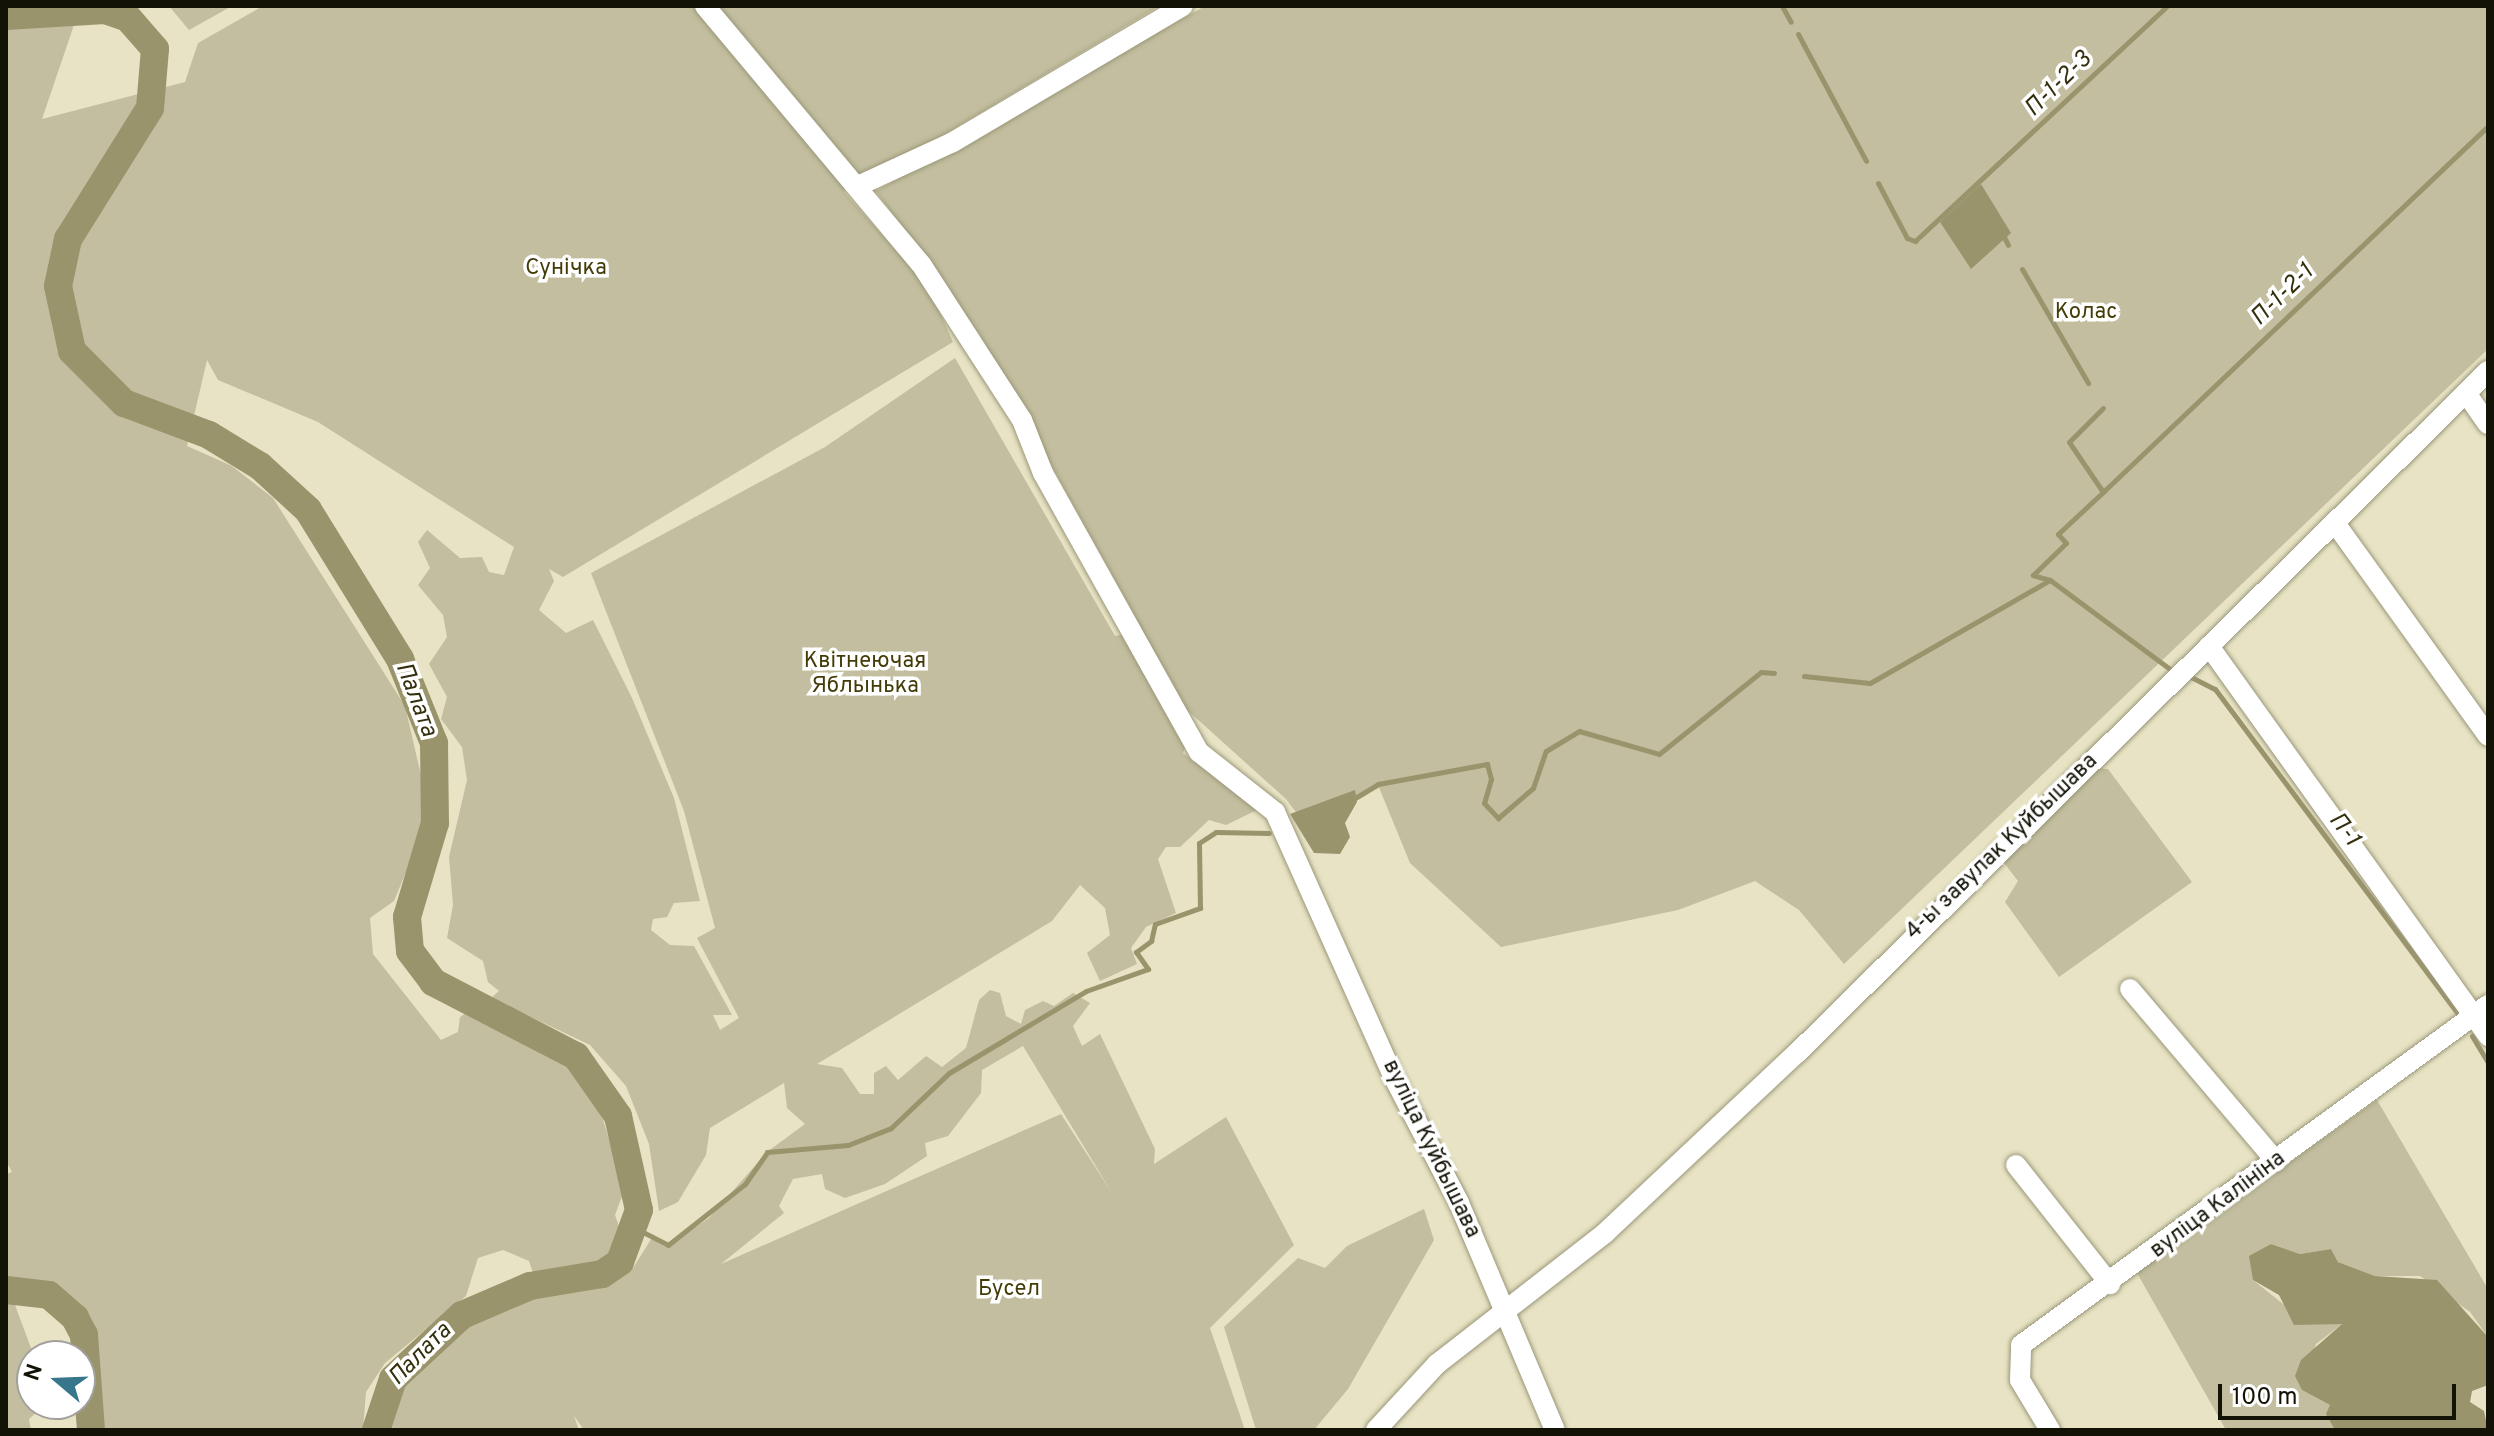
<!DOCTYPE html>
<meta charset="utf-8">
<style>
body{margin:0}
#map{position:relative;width:2494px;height:1436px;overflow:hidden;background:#e7e3c4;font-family:Overpass,sans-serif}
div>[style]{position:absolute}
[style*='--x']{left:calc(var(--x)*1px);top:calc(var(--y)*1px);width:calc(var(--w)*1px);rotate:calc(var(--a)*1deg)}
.green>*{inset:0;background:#c2be9f}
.water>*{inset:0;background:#9a946c}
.stream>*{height:5px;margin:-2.5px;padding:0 2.5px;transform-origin:2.5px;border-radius:2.5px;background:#9a946c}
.river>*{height:28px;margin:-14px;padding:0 14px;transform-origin:14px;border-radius:14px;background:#9a946c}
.roads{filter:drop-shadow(0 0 2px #9b977a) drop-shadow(0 0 2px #9b977a)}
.minor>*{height:20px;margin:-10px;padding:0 10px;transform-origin:10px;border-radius:10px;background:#fff}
span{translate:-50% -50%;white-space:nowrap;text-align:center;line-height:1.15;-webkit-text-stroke:7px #fff;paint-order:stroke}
.park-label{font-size:22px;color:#433c07}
.street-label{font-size:22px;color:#131207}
.water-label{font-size:24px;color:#342f0c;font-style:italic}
.frame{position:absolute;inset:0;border:8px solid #131207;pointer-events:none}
.north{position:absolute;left:16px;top:1340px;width:80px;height:80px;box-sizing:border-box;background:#fff;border:2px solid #a1a09c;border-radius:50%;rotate:289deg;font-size:22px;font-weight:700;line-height:32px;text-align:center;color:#131207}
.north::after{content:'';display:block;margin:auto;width:28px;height:36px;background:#37768b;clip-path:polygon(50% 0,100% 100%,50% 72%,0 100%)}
.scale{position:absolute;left:2218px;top:1384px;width:238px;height:36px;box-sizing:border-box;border:4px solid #131207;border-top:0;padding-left:10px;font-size:24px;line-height:28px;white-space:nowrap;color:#131207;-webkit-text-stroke:6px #fff;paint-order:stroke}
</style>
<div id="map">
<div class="green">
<i style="clip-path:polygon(evenodd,6px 6px,67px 6px,75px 22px,42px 119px,185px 82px,198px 43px,263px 6px,1159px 6px,935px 140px,847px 183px,844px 192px,929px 288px,953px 342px,563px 577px,549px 569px,554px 581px,539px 610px,566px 633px,593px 620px,632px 698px,674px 798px,700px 901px,674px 903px,667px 917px,653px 919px,651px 930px,670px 945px,694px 946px,732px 1015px,713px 1015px,720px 1030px,739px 1018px,697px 938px,715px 928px,684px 811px,591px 573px,825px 447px,955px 358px,1115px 636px,1126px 634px,1187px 741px,1183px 753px,1259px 809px,1226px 825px,1209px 820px,1180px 847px,1166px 847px,1158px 859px,1176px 913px,1146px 927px,1131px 948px,1137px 964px,1100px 981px,1087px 953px,1110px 935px,1105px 908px,1080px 885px,1052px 921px,817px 1064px,842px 1068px,860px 1094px,874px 1094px,874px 1073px,886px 1066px,898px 1080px,926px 1056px,942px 1067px,966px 1048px,979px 1000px,990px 990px,1000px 993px,1006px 1016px,1021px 1024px,1025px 1010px,1043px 1001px,1054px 1006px,1073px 993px,1090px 1003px,1073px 1026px,1082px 1046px,1100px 1034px,1155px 1149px,1154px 1164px,1226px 1117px,1294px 1245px,1210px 1328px,1245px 1430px,584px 1430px,574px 1416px,579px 1430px,388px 1430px,401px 1384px,440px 1342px,509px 1301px,606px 1285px,633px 1268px,653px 1236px,669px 1245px,709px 1218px,767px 1152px,805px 1124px,787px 1108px,784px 1083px,710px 1128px,706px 1155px,678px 1202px,659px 1211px,649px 1144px,626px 1086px,590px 1045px,491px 998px,499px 991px,488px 982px,483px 961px,447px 938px,453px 905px,449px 857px,467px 780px,462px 747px,441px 719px,447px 697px,429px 664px,447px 637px,443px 615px,418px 585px,430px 568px,418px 542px,427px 530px,460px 558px,482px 557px,489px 572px,504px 575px,514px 547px,318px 422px,218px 380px,207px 360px,187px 446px,232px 466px,273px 498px,405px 706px,426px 797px,418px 843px,394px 901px,370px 918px,373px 954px,441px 1040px,458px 1032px,460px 1017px,472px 1009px,539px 1042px,575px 1072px,602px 1116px,624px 1191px,615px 1215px,621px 1232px,615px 1249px,590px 1267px,560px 1273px,534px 1276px,529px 1261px,503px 1250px,478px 1258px,466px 1296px,385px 1363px,366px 1392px,363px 1430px,102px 1430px,97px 1357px,83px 1310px,54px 1284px,6px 1278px,6px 1174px,12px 1172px,6px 1161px,6px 6px,1023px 1046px,1112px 1193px,1061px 1114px,721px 1264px,784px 1213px,779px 1206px,793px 1179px,822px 1174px,825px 1189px,845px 1198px,885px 1184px,927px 1156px,925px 1143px,948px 1136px,981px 1093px,982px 1070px,1023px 1046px)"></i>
<i style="clip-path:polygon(169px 6px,232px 6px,189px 30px)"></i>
<i style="clip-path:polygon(1205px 6px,2488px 6px,2488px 349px,1844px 964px,1799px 910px,1755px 881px,1678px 910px,1501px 947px,1410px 863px,1378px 785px,1307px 827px,1286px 799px,1186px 709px,979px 334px,876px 191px)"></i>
<i style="clip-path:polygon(2097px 768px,2108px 769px,2192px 882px,2059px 977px,2005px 902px,2018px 881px,2001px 859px)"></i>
<i style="clip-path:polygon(2377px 1100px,2488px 1289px,2488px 1337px,2470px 1312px,2420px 1276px,2375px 1276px,2338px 1262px,2331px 1249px,2300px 1254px,2271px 1244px,2253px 1280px,2293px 1312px,2342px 1324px,2316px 1344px,2302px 1390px,2330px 1405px,2335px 1430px,2226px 1430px,2137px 1273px)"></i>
<i style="clip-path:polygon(1424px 1209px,1434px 1240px,1348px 1389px,1314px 1430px,1256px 1430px,1224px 1327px,1298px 1258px,1325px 1268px,1347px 1246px)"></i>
<i style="clip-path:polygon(12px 1297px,34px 1356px,32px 1404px,46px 1404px,29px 1419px,31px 1430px,8px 1430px,6px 1299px)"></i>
</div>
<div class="water">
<i style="clip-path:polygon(1981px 184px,2011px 233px,1971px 269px,1940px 222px)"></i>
<i style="clip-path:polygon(1355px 790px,1357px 802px,1345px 823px,1350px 837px,1340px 854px,1314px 853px,1290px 814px)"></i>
<i style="clip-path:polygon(2271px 1244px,2300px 1254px,2331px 1249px,2338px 1262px,2375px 1276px,2437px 1280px,2488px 1337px,2488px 1385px,2472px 1391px,2470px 1402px,2484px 1411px,2488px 1430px,2335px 1430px,2326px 1414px,2330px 1405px,2302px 1390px,2295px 1376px,2301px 1360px,2342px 1324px,2294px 1325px,2279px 1295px,2253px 1280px,2249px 1256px)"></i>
</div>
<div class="stream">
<i style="--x:1782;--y:6;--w:18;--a:61"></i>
<i style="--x:1798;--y:34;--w:144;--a:61.8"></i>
<i style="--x:1878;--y:183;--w:62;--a:62.2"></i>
<i style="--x:1907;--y:238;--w:9;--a:21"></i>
<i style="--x:1915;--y:241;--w:345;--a:-43"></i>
<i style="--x:2003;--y:235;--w:11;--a:63"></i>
<i style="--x:2022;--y:269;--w:132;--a:59.9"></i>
<i style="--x:2103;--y:492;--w:531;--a:-43.55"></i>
<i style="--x:2050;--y:580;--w:18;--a:-164"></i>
<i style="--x:2033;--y:575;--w:46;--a:-44.1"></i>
<i style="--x:2066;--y:543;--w:12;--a:-132"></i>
<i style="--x:2058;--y:534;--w:62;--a:-43"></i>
<i style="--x:2103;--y:492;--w:60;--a:-124.2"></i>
<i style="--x:2069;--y:442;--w:48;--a:-45"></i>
<i style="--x:1804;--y:676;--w:66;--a:6.1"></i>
<i style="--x:1870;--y:683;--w:207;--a:-29.8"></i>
<i style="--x:2050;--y:580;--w:151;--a:36.6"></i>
<i style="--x:2191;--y:677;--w:27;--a:27"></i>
<i style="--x:2215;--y:689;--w:406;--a:53.2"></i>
<i style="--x:1350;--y:801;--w:33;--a:-31"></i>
<i style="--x:1378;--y:784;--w:111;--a:-10.4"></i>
<i style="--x:1487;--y:764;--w:16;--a:75"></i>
<i style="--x:1491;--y:779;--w:25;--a:106"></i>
<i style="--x:1484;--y:803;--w:21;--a:47"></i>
<i style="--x:1498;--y:818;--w:46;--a:-40.6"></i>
<i style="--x:1533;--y:788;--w:39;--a:-71"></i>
<i style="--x:1546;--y:751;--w:39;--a:-31"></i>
<i style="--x:1579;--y:731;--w:83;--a:16"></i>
<i style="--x:1659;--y:754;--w:131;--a:-38.8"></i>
<i style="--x:1761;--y:672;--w:13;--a:4"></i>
<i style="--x:2472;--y:1036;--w:31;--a:59"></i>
<i style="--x:637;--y:1229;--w:35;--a:27"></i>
<i style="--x:668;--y:1245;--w:98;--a:-38.4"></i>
<i style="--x:745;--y:1184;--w:39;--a:-55"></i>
<i style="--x:767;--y:1152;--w:81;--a:-4.9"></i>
<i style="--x:848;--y:1145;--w:46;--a:-21.6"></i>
<i style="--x:891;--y:1128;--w:80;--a:-43.5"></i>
<i style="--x:949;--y:1073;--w:160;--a:-30.9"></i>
<i style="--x:1086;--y:991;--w:66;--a:-19.5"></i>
<i style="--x:1148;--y:969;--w:21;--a:-125"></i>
<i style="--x:1136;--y:952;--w:19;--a:-36"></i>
<i style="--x:1151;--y:941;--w:17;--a:-77"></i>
<i style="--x:1155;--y:924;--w:48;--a:-19.6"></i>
<i style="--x:1200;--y:908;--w:65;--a:-90.9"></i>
<i style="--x:1199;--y:843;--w:20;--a:-33"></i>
<i style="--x:1216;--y:832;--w:53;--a:1.1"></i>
</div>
<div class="river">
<i style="--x:6;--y:16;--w:99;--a:-3.5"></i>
<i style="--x:105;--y:10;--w:24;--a:19"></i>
<i style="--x:128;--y:18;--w:41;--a:48.9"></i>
<i style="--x:155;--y:49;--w:59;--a:94.8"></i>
<i style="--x:150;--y:108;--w:155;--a:122"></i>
<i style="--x:68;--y:239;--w:48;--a:102"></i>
<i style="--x:58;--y:286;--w:66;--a:77.8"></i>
<i style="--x:72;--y:351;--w:74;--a:45"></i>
<i style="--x:124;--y:403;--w:91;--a:20.6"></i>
<i style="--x:209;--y:435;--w:60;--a:31.3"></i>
<i style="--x:260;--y:466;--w:65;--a:42.5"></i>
<i style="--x:308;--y:510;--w:175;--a:58.3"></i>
<i style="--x:400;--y:659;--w:91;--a:68"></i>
<i style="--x:434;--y:743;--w:80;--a:89.3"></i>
<i style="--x:435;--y:823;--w:98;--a:106.6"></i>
<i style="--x:407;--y:917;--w:34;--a:85"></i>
<i style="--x:410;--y:951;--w:39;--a:53"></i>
<i style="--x:433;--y:982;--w:161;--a:27.4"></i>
<i style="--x:576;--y:1056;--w:73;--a:55"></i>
<i style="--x:618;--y:1116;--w:96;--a:77.4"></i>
<i style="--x:639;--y:1210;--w:55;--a:110.1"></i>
<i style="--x:620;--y:1262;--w:22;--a:146"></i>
<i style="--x:602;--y:1274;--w:73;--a:170.5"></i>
<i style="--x:530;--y:1286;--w:74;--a:156.9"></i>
<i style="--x:462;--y:1315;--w:94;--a:137.2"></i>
<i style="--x:393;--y:1379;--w:54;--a:108.4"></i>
<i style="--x:6;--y:1290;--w:43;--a:6.6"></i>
<i style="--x:49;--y:1295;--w:35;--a:41"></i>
<i style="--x:75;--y:1318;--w:19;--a:62"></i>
<i style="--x:84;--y:1335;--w:95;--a:85.8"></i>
</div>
<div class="roads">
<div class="minor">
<i style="--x:705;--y:6;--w:336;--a:50.1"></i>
<i style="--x:921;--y:264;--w:186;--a:57.1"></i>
<i style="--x:1022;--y:420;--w:57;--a:68.4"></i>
<i style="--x:1043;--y:473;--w:320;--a:60.8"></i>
<i style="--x:1199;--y:752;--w:97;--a:38.3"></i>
<i style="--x:1275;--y:812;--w:289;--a:65.9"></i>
<i style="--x:1393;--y:1076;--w:143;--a:62.5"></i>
<i style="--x:1459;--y:1203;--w:246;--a:67.1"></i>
<i style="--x:860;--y:185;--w:102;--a:-24.8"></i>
<i style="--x:953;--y:142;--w:267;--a:-30.6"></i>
<i style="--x:2466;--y:393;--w:38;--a:55"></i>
<i style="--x:2335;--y:523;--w:262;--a:54.3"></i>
<i style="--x:2209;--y:646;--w:480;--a:54.4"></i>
<i style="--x:2130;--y:989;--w:226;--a:49.7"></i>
<i style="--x:2016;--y:1165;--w:152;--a:51.7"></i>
<i style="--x:1376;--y:1430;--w:90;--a:-47.3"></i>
<i style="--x:1437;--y:1364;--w:213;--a:-37.9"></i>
<i style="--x:1605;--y:1233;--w:263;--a:-43.2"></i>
<i style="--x:1797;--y:1053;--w:971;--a:-44.62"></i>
<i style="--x:2050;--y:1430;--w:58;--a:-121"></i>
<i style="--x:2020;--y:1380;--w:35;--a:-88"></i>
<i style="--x:2021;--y:1345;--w:578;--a:-36.06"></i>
</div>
</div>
<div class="park-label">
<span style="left:566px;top:269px">Сунічка</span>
<span style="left:2086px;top:313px">Колас</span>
<span style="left:865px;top:674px">Квітнеючая<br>Яблынька</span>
<span style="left:1009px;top:1290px">Бусел</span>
</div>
<div class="street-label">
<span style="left:2002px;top:847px;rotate:-44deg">4-ы завулак Куйбышава</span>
<span style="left:1431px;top:1149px;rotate:64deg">вуліца Куйбышава</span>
<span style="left:2218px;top:1205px;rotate:-37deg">вуліца Калініна</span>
</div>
<div class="water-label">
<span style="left:2059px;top:85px;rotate:-44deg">П-1-2-3</span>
<span style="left:2283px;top:296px;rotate:-44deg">П-1-2-1</span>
<span style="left:415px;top:700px;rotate:69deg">Палата</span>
<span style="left:2343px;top:830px;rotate:53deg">П-1</span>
<span style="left:421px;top:1355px;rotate:-45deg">Палата</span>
</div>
<div class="frame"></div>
<div class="north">N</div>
<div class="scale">100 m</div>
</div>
